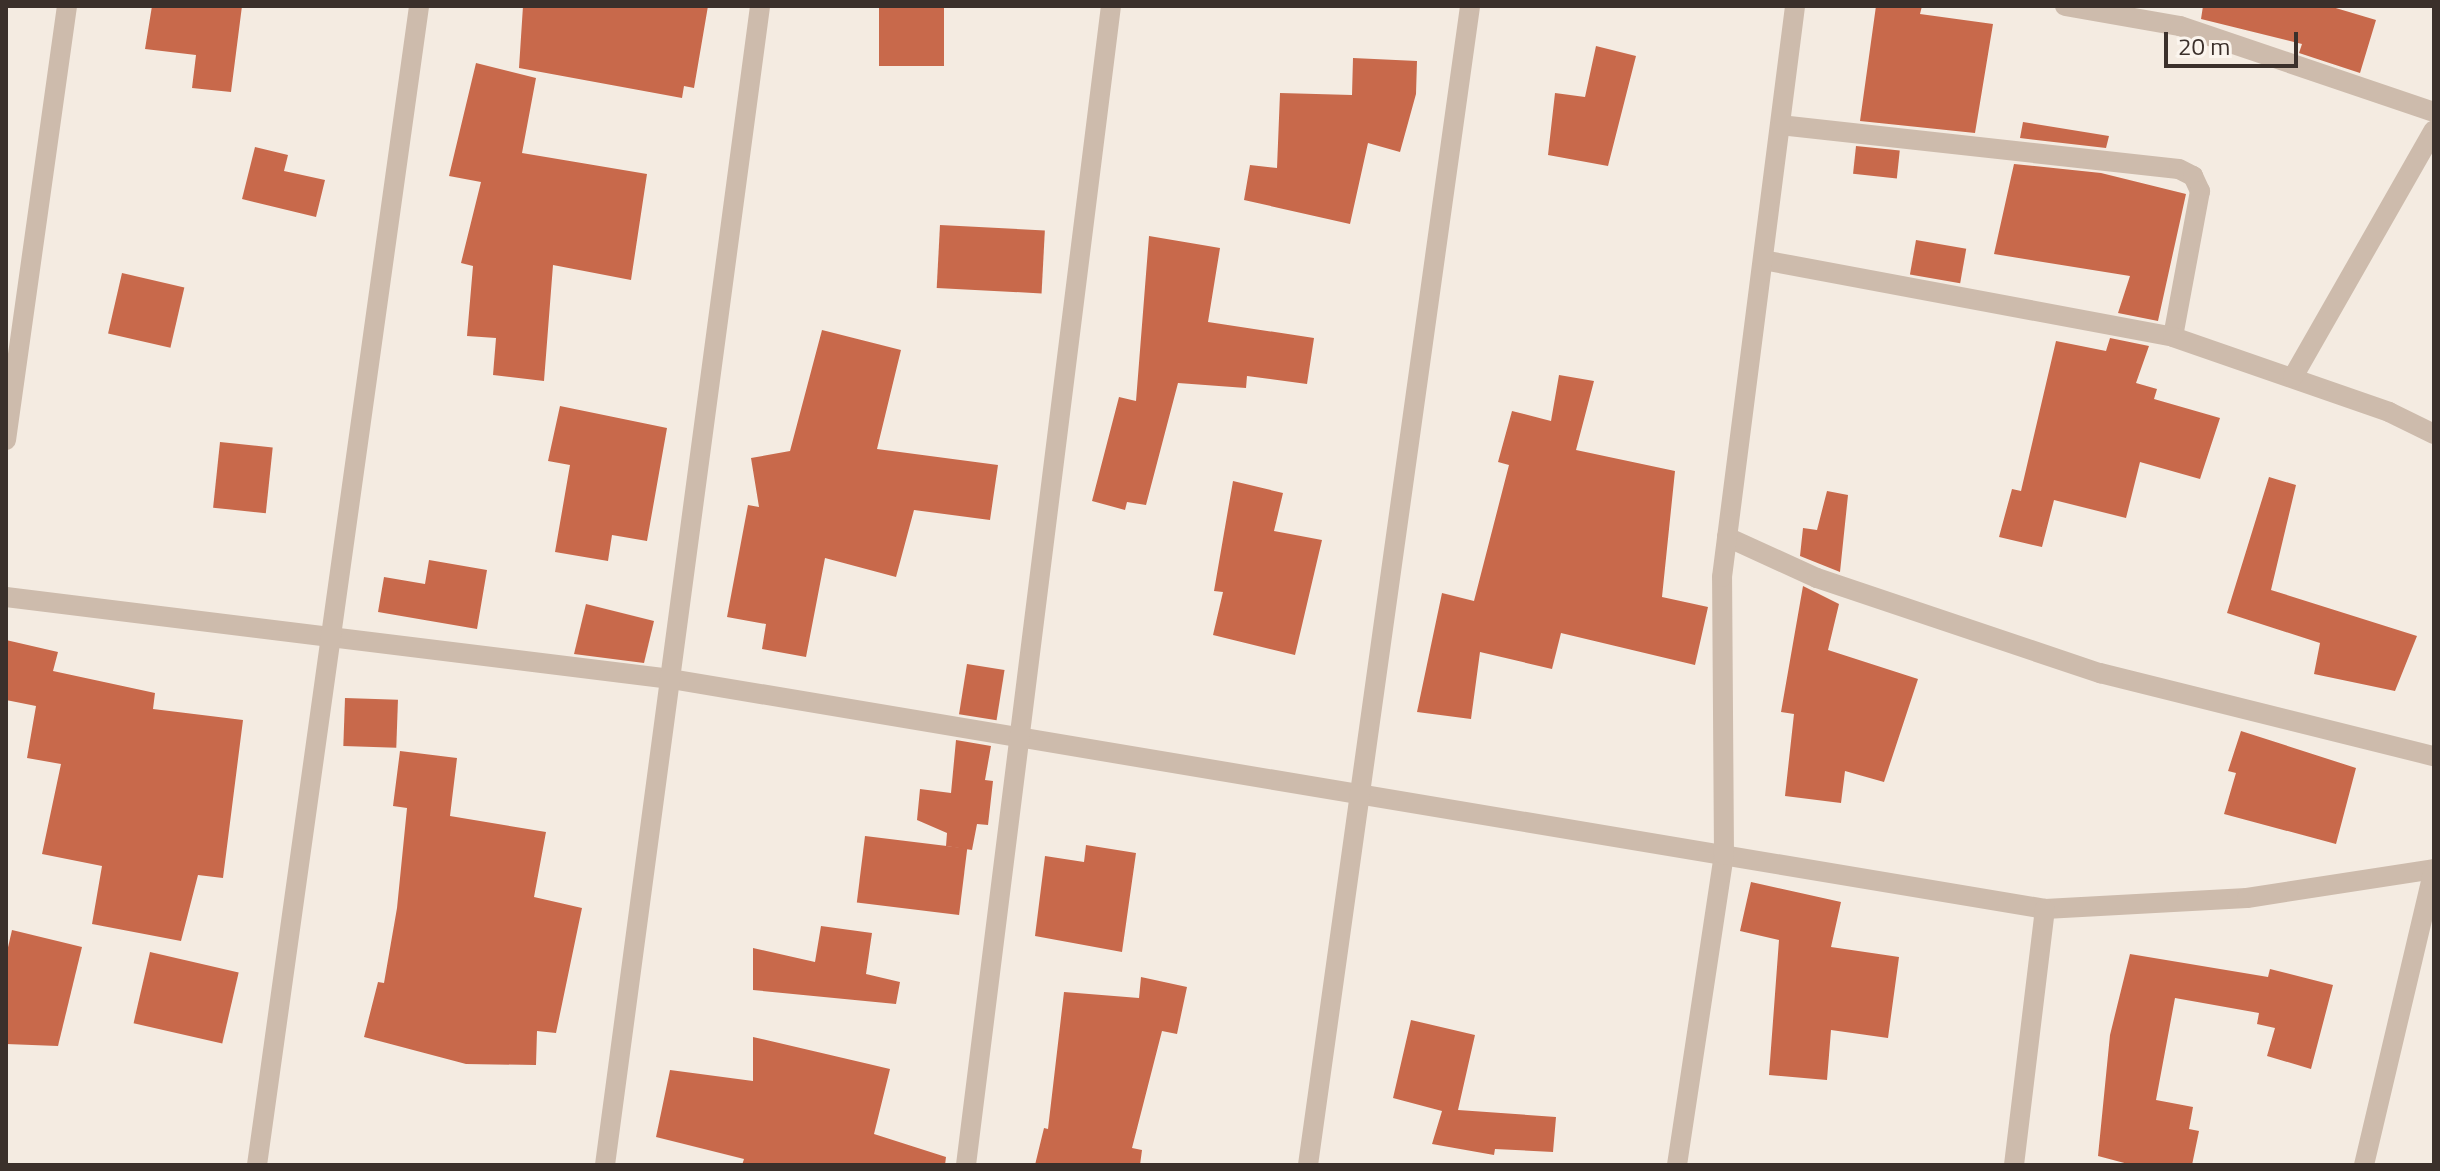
<!DOCTYPE html>
<style>
body{margin:0}
#map{position:relative;width:2440px;height:1171px;overflow:hidden;background:#f4ebe1;font-family:"Titillium Web",sans-serif}
div>[style]{position:absolute}
[style*='--x']{left:calc(var(--x)*1px);top:calc(var(--y)*1px);width:calc(var(--w)*1px);rotate:calc(var(--a)*1deg)}
.building>*{inset:0;background:#c8694b;transform-origin:0 0}
.minor>*{height:20px;margin:-10px;padding:0 10px;transform-origin:10px;border-radius:10px;background:#cdbbac}
span{translate:-50% -50%;white-space:nowrap;text-align:center;line-height:1.15;-webkit-text-stroke:8px #fbf5ee;paint-order:stroke}
.frame{position:absolute;inset:0;border:8px solid #3b302b;pointer-events:none}
.scale{position:absolute;left:2164px;top:32px;width:134px;height:36px;box-sizing:border-box;border:4px solid #3b302b;border-top:0;padding-left:10px;font-size:24px;line-height:28px;white-space:nowrap;color:#3b302b;-webkit-text-stroke:6px #fbf5ee;paint-order:stroke}
</style>
<div id="map">
<div class="building">
<i style="clip-path:polygon(152px 6px,242px 6px,231px 92px,192px 88px,196px 55px,145px 49px)"></i>
<i style="clip-path:polygon(523px 6px,708px 6px,694px 88px,684px 86px,682px 98px,519px 68px)"></i>
<i style="left:879px;top:6px;width:65px;height:60px"></i>
<i style="clip-path:polygon(1876px 6px,1922px 6px,1920px 14px,1993px 24px,1975px 133px,1860px 121px)"></i>
<i style="clip-path:polygon(2203px 6px,2329px 6px,2376px 20px,2360px 73px,2299px 53px,2302px 44px,2201px 19px)"></i>
<i style="clip-path:polygon(1596px 46px,1636px 56px,1608px 166px,1548px 155px,1555px 93px,1585px 97px)"></i>
<i style="clip-path:polygon(1353px 58px,1417px 61px,1416px 94px,1400px 152px,1368px 143px,1350px 224px,1244px 200px,1250px 165px,1277px 168px,1280px 93px,1352px 95px)"></i>
<i style="clip-path:polygon(476px 63px,536px 78px,522px 153px,647px 174px,631px 280px,553px 265px,544px 381px,493px 375px,496px 338px,467px 336px,473px 266px,461px 263px,481px 182px,449px 176px)"></i>
<i style="clip-path:polygon(2023px 122px,2109px 136px,2106px 148px,2020px 138px)"></i>
<i style="left:1856px;top:146px;width:44px;height:28px;rotate:6deg"></i>
<i style="clip-path:polygon(255px 147px,288px 155px,284px 171px,325px 180px,316px 217px,242px 199px)"></i>
<i style="clip-path:polygon(2014px 164px,2101px 173px,2186px 194px,2158px 321px,2118px 313px,2130px 276px,1994px 254px)"></i>
<i style="left:940px;top:225px;width:105px;height:63px;rotate:3deg"></i>
<i style="clip-path:polygon(1149px 236px,1220px 248px,1208px 322px,1314px 338px,1307px 384px,1247px 376px,1246px 388px,1178px 383px,1146px 505px,1127px 502px,1125px 510px,1092px 501px,1119px 397px,1136px 401px)"></i>
<i style="left:1916px;top:240px;width:51px;height:35px;rotate:10deg"></i>
<i style="left:122px;top:273px;width:64px;height:62px;rotate:13deg"></i>
<i style="clip-path:polygon(822px 330px,901px 350px,877px 449px,998px 465px,990px 520px,914px 510px,896px 577px,825px 558px,806px 657px,762px 649px,766px 624px,727px 617px,748px 505px,759px 507px,751px 458px,790px 451px)"></i>
<i style="clip-path:polygon(2110px 338px,2149px 346px,2136px 383px,2157px 389px,2154px 399px,2220px 418px,2200px 479px,2140px 462px,2126px 518px,2054px 500px,2042px 547px,1999px 537px,2012px 489px,2021px 491px,2056px 341px,2106px 351px)"></i>
<i style="clip-path:polygon(1559px 375px,1594px 381px,1576px 450px,1675px 471px,1662px 597px,1708px 607px,1695px 665px,1561px 633px,1552px 669px,1480px 652px,1471px 719px,1417px 712px,1442px 593px,1474px 601px,1509px 465px,1498px 462px,1512px 411px,1551px 421px)"></i>
<i style="clip-path:polygon(560px 406px,667px 428px,647px 541px,612px 535px,608px 561px,555px 552px,570px 465px,548px 461px)"></i>
<i style="left:220px;top:442px;width:53px;height:66px;rotate:6deg"></i>
<i style="clip-path:polygon(2269px 477px,2296px 485px,2271px 590px,2417px 636px,2395px 691px,2314px 674px,2320px 643px,2227px 613px)"></i>
<i style="clip-path:polygon(1233px 481px,1283px 493px,1274px 531px,1322px 540px,1295px 655px,1213px 635px,1223px 592px,1214px 591px)"></i>
<i style="clip-path:polygon(1827px 491px,1848px 495px,1840px 572px,1800px 556px,1803px 528px,1817px 530px)"></i>
<i style="clip-path:polygon(429px 560px,487px 570px,477px 629px,378px 612px,384px 577px,425px 584px)"></i>
<i style="clip-path:polygon(1803px 586px,1839px 604px,1828px 650px,1918px 679px,1884px 782px,1845px 771px,1841px 803px,1785px 796px,1794px 714px,1781px 712px)"></i>
<i style="clip-path:polygon(586px 604px,654px 621px,644px 663px,574px 654px)"></i>
<i style="clip-path:polygon(6px 640px,58px 652px,53px 671px,155px 693px,153px 709px,243px 720px,223px 878px,198px 875px,181px 941px,92px 924px,102px 866px,42px 854px,61px 764px,27px 758px,36px 706px,6px 700px)"></i>
<i style="left:967px;top:664px;width:38px;height:51px;rotate:9deg"></i>
<i style="left:345px;top:698px;width:53px;height:48px;rotate:2deg"></i>
<i style="clip-path:polygon(2241px 731px,2356px 768px,2336px 844px,2224px 814px,2236px 773px,2228px 771px)"></i>
<i style="clip-path:polygon(956px 740px,991px 746px,985px 780px,993px 781px,988px 825px,977px 824px,972px 850px,946px 846px,947px 833px,917px 820px,920px 789px,951px 793px)"></i>
<i style="clip-path:polygon(400px 751px,457px 758px,450px 816px,546px 832px,534px 897px,582px 908px,556px 1033px,537px 1031px,536px 1065px,466px 1064px,364px 1037px,378px 982px,384px 983px,397px 908px,407px 808px,393px 806px)"></i>
<i style="left:865px;top:836px;width:103px;height:67px;rotate:7deg"></i>
<i style="clip-path:polygon(1086px 845px,1136px 853px,1122px 952px,1035px 936px,1045px 856px,1084px 862px)"></i>
<i style="clip-path:polygon(1751px 882px,1841px 902px,1831px 947px,1899px 957px,1888px 1038px,1831px 1030px,1827px 1080px,1769px 1075px,1779px 940px,1740px 931px)"></i>
<i style="clip-path:polygon(821px 926px,872px 933px,866px 974px,900px 982px,896px 1004px,753px 990px,753px 948px,815px 962px)"></i>
<i style="clip-path:polygon(12px 930px,82px 947px,58px 1046px,6px 1044px,6px 956px)"></i>
<i style="left:150px;top:952px;width:91px;height:73px;rotate:13deg"></i>
<i style="clip-path:polygon(2130px 954px,2268px 977px,2270px 969px,2333px 985px,2311px 1069px,2267px 1056px,2275px 1028px,2257px 1024px,2259px 1013px,2175px 998px,2156px 1100px,2193px 1107px,2189px 1129px,2199px 1131px,2192px 1165px,2132px 1165px,2098px 1156px,2110px 1035px)"></i>
<i style="clip-path:polygon(1141px 977px,1187px 987px,1177px 1034px,1162px 1031px,1132px 1148px,1142px 1150px,1140px 1165px,1035px 1165px,1044px 1128px,1048px 1129px,1064px 992px,1139px 998px)"></i>
<i style="clip-path:polygon(1411px 1020px,1475px 1035px,1458px 1110px,1556px 1117px,1553px 1152px,1495px 1149px,1494px 1155px,1432px 1144px,1442px 1111px,1393px 1098px)"></i>
<i style="clip-path:polygon(753px 1037px,890px 1069px,874px 1134px,946px 1157px,945px 1165px,742px 1165px,744px 1159px,656px 1137px,670px 1070px,753px 1081px)"></i>
</div>
<div class="minor">
<i style="--x:2065;--y:6;--w:117;--a:9.9"></i>
<i style="--x:2180;--y:26;--w:268;--a:18.7"></i>
<i style="--x:1780;--y:125;--w:401;--a:6.3"></i>
<i style="--x:2179;--y:169;--w:16;--a:27"></i>
<i style="--x:2193;--y:176;--w:17;--a:65"></i>
<i style="--x:2200;--y:191;--w:148;--a:100.5"></i>
<i style="--x:1763;--y:260;--w:417;--a:10.6"></i>
<i style="--x:2173;--y:337;--w:229;--a:19.1"></i>
<i style="--x:2389;--y:412;--w:50;--a:26.1"></i>
<i style="--x:2293;--y:377;--w:284;--a:-60.3"></i>
<i style="--x:6;--y:440;--w:438;--a:-82"></i>
<i style="--x:1727;--y:537;--w:99;--a:24.5"></i>
<i style="--x:1817;--y:578;--w:299;--a:18.6"></i>
<i style="--x:2100;--y:673;--w:344;--a:14"></i>
<i style="--x:6;--y:597;--w:670;--a:7.03"></i>
<i style="--x:671;--y:679;--w:1393;--a:9.5"></i>
<i style="--x:2045;--y:909;--w:202;--a:-3.1"></i>
<i style="--x:2247;--y:898;--w:189;--a:-8.8"></i>
<i style="--x:257;--y:1165;--w:1170;--a:-82.04"></i>
<i style="--x:605;--y:1165;--w:1169;--a:-82.38"></i>
<i style="--x:966;--y:1165;--w:1168;--a:-82.87"></i>
<i style="--x:1308;--y:1165;--w:1170;--a:-82.04"></i>
<i style="--x:1677;--y:1165;--w:314;--a:-81.4"></i>
<i style="--x:1724;--y:855;--w:278;--a:-90.4"></i>
<i style="--x:1722;--y:577;--w:576;--a:-82.71"></i>
<i style="--x:2014;--y:1165;--w:258;--a:-83.1"></i>
<i style="--x:2364;--y:1165;--w:304;--a:-76.7"></i>
</div>
<div class="frame"></div>
<div class="scale">20 m</div>
</div>
